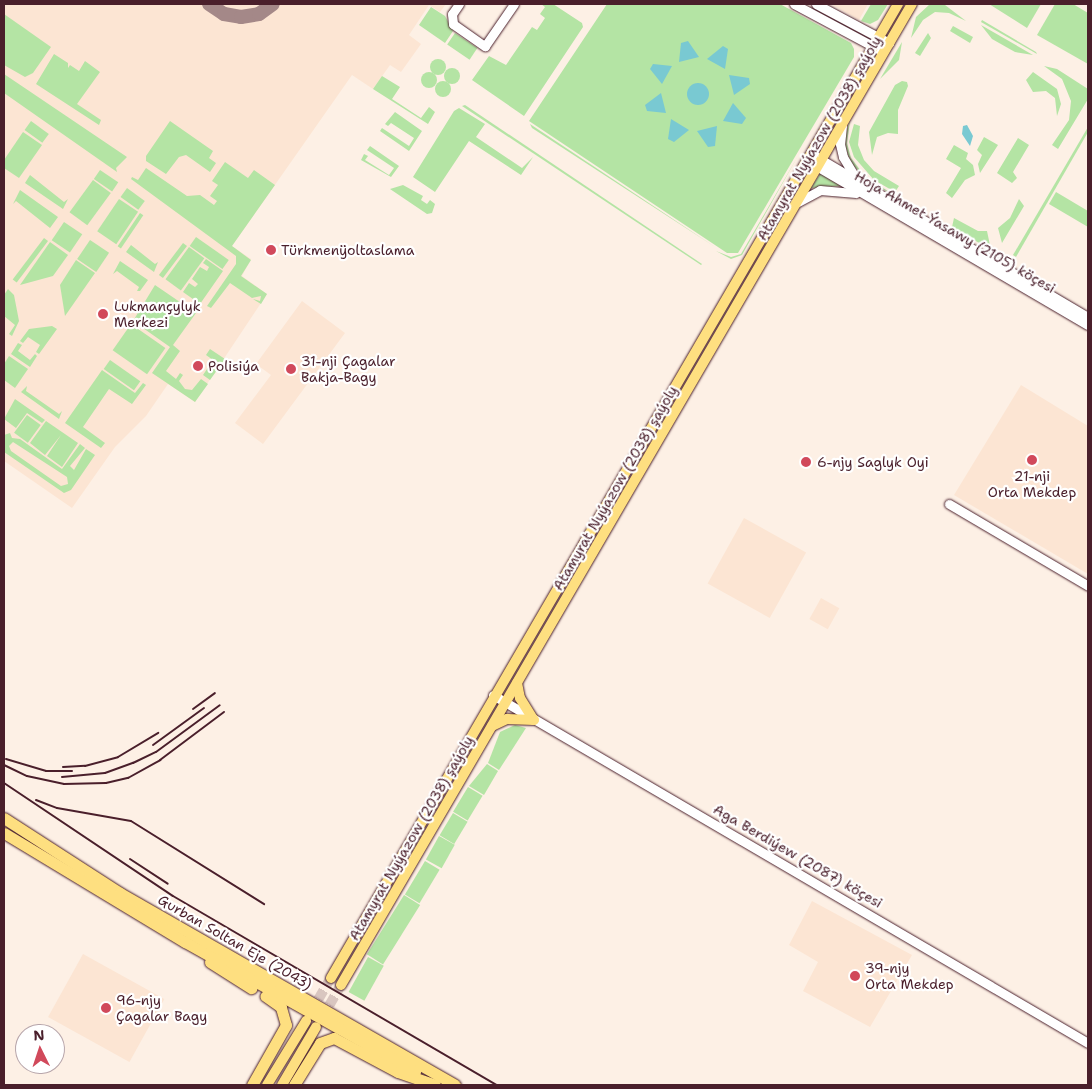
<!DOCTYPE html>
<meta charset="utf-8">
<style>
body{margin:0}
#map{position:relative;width:1092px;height:1089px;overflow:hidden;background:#fdf0e5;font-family:"Shantell Sans",sans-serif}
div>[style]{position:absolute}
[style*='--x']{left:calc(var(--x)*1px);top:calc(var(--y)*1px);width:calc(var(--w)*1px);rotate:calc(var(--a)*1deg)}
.built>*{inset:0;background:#fce5d3;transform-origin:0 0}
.green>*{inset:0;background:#b4e4a4;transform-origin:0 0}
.round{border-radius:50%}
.water>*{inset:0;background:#79c9d2}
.taxiway>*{height:14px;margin:-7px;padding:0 7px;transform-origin:7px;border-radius:7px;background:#a48888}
.primary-tunnel>*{height:10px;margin-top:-5px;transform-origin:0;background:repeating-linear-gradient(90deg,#d9c6c0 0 10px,transparent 0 15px)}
.roads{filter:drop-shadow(0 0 1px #4a1f2b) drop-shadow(0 0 1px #4a1f2b)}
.secondary>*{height:9px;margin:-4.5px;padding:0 4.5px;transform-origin:4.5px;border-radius:4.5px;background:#fff}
.primary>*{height:10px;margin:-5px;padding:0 5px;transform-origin:5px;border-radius:5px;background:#fedf80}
.highway>*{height:11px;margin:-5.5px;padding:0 5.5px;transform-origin:5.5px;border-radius:5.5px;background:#fedf80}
.rail>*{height:2px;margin:-1px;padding:0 1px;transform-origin:1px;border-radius:1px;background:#4a1f2b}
.dots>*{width:14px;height:14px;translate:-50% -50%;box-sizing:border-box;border:2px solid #fff;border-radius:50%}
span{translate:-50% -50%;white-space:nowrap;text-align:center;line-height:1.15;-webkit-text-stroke:4.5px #fff;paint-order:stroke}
.street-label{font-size:14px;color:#4a1f2b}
.poi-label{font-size:14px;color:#4a1f2b}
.left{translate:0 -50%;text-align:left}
.frame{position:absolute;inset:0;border:5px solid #4a1f2b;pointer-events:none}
.north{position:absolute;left:15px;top:1024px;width:50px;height:50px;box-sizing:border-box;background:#fff;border:1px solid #b7a5aa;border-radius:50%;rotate:356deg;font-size:14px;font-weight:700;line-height:20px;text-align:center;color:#4a1f2b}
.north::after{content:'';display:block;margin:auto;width:18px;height:22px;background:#d1495b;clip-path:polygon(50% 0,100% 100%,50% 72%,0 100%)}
</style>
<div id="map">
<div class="built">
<i style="clip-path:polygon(4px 4px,446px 4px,440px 12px,429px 5px,409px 35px,421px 44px,401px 72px,390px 65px,373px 89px,352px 75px,232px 246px,251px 259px,242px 276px,267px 294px,195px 402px,168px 384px,146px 416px,115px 447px,72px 508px,4px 461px)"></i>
<i style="clip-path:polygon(831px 4px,868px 4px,859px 20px)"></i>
<i style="clip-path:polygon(302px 301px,345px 333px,263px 444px,235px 423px,271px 375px,256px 364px)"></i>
<i style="clip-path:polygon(1021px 385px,1088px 426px,1088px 574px,954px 495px)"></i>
<i style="left:744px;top:518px;width:71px;height:75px;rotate:29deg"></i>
<i style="left:821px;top:598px;width:21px;height:24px;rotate:29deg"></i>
<i style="clip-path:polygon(812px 901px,912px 955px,870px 1027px,803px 991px,818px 962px,789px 945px)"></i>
<i style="left:83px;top:954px;width:93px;height:72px;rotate:29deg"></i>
</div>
<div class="green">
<i style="clip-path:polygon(541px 4px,553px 4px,582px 23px,583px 27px,524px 116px,472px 80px,489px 56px,506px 65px,532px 27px,537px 30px,545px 18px,540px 14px,545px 7px)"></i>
<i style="clip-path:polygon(607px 4px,780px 4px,851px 43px,854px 49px,854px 57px,738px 253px,727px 253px,529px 121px)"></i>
<i style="clip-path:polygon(871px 4px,888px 4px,878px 20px,870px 24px,861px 21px)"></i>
<i style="clip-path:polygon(930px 4px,945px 5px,966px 21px,949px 13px,935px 12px,923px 20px,911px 38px,916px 17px)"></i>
<i style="clip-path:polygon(989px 4px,1041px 4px,1027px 28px)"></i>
<i style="clip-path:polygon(1055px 4px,1073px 4px,1088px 13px,1088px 64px,1037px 35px)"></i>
<i style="clip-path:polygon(431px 7px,445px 16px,453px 31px,445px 43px,419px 25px)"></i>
<i style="clip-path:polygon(4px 14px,51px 47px,33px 73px,25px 77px,4px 65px)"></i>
<i style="clip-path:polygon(982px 20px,1036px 52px,1037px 54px,981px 22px)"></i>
<i style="clip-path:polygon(981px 25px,1033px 55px,1015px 52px,992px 39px)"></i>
<i style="clip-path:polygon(953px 26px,973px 37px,970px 43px,950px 31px)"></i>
<i style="left:455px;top:33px;width:27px;height:14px;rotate:34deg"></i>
<i style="clip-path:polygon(928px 33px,931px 38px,920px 56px,915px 53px)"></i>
<i style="clip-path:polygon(902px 42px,899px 60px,880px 79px)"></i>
<i style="clip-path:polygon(54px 54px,68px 63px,68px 68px,70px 65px,79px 71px,85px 61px,100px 72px,77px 104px,101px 120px,99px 125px,36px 84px)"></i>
<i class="round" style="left:430px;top:59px;width:16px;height:16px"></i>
<i style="clip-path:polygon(1044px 66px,1057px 69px,1088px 89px,1088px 99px,1058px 149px,1052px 145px,1069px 120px,1071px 101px,1062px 79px)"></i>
<i class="round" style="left:444px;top:68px;width:16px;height:16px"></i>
<i class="round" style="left:421px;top:72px;width:16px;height:16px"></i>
<i style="clip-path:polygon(1033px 72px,1057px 89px,1061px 104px,1057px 116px,1055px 98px,1046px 91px,1033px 92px,1026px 80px)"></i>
<i style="clip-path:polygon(4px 74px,127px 157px,116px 168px,117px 172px,4px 93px)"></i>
<i style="clip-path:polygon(382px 76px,400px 87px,392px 99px,421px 118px,429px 107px,435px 112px,428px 124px,373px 89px)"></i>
<i class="round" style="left:435px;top:81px;width:16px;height:16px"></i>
<i style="clip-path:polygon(902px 81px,907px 82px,908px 86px,898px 110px,898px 134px,888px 133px,877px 137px,872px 155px,869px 132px,895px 85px)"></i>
<i style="clip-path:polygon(465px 105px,702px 264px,701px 265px,462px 106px)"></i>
<i style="clip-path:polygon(459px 108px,485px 124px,476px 137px,522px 168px,533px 157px,521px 175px,469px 141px,435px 192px,413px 177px,454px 111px)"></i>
<i style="clip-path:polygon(395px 112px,422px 131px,409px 151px,380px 131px,382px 128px,409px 146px,414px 138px,391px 123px,388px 126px,385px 124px)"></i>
<i style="left:31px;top:121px;width:22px;height:11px;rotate:36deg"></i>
<i style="clip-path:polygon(170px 121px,213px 151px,209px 158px,216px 163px,210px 172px,186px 155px,179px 157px,166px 174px,146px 161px,146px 156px)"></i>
<i style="clip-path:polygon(850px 121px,847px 143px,851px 158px,864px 175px,892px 194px,869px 182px,851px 163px,843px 141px)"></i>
<i style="clip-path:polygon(530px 124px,715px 247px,532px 128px)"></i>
<i style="clip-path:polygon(854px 124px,860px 126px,858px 145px,864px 160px,874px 171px,899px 186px,895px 192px,874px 180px,854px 157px,849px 142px)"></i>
<i style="clip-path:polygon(1088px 127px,1088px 132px,1016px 257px,1013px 255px)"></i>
<i style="clip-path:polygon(23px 132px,42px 145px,19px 178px,4px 168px,4px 160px)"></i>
<i style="clip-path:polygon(984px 137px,998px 145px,980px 173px,978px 164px,982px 155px,977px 150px)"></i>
<i style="clip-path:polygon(1018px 138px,1029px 145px,1013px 172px,1017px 178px,1012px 183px,997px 173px)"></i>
<i style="clip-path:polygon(954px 145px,968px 153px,966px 159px,973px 165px,975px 175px,965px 180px,952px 198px,946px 193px,961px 168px,946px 159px)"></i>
<i style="clip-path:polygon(370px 146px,399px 166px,391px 177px,361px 160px,364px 154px,368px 156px,365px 160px,389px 175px,394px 168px,367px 150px)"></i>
<i style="clip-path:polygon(798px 156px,742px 255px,731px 259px,716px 251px,731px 257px,741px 254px)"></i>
<i style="clip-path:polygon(225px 162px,248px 178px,254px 170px,275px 185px,232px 246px,251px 260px,241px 276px,267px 294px,261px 304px,253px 299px,260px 301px,261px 296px,252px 298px,230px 283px,211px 308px,207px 306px,236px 264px,236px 256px,131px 179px,132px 177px,138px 180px,146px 168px,187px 196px,200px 195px,214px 205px,217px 201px,210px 196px,218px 185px,212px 181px)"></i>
<i style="left:100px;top:170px;width:22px;height:11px;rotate:34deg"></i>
<i style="clip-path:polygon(820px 174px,821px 174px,841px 186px,811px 188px)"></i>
<i style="clip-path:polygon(30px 175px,64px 202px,68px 199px,63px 209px,25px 183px)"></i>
<i style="left:93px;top:180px;width:22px;height:40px;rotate:36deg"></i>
<i style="clip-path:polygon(403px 185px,423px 196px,421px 200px,427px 204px,430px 200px,435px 204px,432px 213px,427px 214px,390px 189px)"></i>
<i style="left:127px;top:188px;width:22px;height:11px;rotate:36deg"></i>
<i style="clip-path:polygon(20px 190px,58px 217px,50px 228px,16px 201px,13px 204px)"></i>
<i style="clip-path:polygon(1056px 192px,1088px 211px,1088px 227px,1049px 204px)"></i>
<i style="left:119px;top:199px;width:23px;height:39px;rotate:34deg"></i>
<i style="clip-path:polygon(1019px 199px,1024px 206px,1002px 243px,998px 228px,1010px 218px)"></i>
<i style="left:140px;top:213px;width:4px;height:40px;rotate:34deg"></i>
<i style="clip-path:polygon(954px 218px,978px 231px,987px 231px,991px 250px,952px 227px)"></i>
<i style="left:64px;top:222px;width:22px;height:22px;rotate:34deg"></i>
<i style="left:196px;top:237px;width:40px;height:11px;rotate:35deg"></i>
<i style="left:44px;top:238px;width:5px;height:52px;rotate:37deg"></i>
<i style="left:90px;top:240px;width:23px;height:23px;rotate:34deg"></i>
<i style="clip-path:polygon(50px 242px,68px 255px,53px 276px,20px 285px)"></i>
<i style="left:183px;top:243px;width:5px;height:40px;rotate:37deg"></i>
<i style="clip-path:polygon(131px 245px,155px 264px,158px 262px,154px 272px,126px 252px)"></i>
<i style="left:189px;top:247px;width:19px;height:40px;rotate:36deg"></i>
<i style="clip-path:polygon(206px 259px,223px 271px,200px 304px,183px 292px,189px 283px,195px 287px,198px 284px,192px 279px,200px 267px,207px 271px,209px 267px,203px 263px)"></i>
<i style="clip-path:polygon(76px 260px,95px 273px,65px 316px,60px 285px)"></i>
<i style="clip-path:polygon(120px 261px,148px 280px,140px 291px,137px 291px,139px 287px,117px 271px,113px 274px)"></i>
<i style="clip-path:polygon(155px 285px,196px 313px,173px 345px,180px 351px,166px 371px,176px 379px,180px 373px,183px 375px,179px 381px,185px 389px,192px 390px,201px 379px,208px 384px,195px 402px,152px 373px,170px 347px,133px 321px)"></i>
<i style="clip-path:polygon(8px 289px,14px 295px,19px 321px,12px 336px,9px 334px,15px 325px,4px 316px,4px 295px)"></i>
<i style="left:131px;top:324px;width:42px;height:32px;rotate:35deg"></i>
<i style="clip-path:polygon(52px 326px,57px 329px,39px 354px,36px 352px,40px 345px,28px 337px,23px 343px,20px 341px,29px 329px)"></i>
<i style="clip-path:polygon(18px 343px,22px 345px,18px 351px,30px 360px,35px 354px,37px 356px,30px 367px,11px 354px)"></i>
<i style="clip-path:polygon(210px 349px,225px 359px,210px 380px,203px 375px,213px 360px,206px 355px)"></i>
<i style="clip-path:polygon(9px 356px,28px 369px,15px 388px,4px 380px,4px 364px)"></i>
<i style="left:110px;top:360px;width:37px;height:11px;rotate:35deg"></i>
<i style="clip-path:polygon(102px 370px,135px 393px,143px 383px,146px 385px,132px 404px,109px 389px,83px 427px,105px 443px,101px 448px,65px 423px)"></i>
<i style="clip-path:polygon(27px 386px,26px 391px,59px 414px,62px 411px,59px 419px,21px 392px)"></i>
<i style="clip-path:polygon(15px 399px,45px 420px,42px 423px,27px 413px,16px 428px,4px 419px)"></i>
<i style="left:27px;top:415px;width:17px;height:22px;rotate:36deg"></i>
<i style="clip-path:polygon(46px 421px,78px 443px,62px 467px,47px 456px,61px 435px,45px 455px,30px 443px)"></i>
<i style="clip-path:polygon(evenodd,10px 433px,12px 438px,20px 439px,62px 469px,80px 444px,85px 448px,70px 466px,74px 470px,86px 449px,95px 455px,71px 490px,64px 493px,4px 452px,4px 435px,10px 433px,13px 442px,67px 477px,68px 484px,61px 486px,11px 451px,9px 446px,13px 442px)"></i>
<i style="clip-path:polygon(515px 725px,526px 728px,499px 770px,488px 763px,500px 732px)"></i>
<i style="clip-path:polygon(487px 764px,498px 771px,484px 795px,469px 786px)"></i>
<i style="left:468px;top:787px;width:17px;height:29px;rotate:31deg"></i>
<i style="left:453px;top:813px;width:17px;height:26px;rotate:31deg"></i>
<i style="left:439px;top:836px;width:18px;height:27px;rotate:29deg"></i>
<i style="left:425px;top:861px;width:17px;height:39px;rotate:31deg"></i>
<i style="left:404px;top:895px;width:19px;height:70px;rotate:32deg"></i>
<i style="left:368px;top:957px;width:18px;height:40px;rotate:29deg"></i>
</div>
<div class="water">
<i style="clip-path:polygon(688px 41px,699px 57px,679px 62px,681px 43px)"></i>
<i style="clip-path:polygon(723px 46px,728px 49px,725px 69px,707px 59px)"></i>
<i style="clip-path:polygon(653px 64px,672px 66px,662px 84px,650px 69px)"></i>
<i style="clip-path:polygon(729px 75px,749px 78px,750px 84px,734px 95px)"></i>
<i class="round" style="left:687px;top:83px;width:22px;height:22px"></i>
<i style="clip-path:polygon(661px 93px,666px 113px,647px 111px,645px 105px)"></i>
<i style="clip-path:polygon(733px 103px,746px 118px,742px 124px,723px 121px)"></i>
<i style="clip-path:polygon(671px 119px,689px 130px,674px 142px,668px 139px)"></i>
<i style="clip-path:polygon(967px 125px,973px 136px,970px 146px,962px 134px,963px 126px)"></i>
<i style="clip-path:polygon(717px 126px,715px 146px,708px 147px,697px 131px)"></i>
</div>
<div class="taxiway">
<i style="--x:209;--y:4;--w:18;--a:34"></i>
<i style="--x:224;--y:14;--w:17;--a:10"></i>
<i style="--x:241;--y:17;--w:18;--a:-9"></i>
<i style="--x:259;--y:14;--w:17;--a:-36"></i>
</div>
<div class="primary-tunnel">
<i style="--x:311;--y:1012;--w:39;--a:-60"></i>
<i style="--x:322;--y:1018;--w:38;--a:-60"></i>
</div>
<div class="roads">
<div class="secondary">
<i style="--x:459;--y:4;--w:12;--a:125"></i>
<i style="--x:452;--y:14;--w:10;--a:84"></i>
<i style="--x:453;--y:24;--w:39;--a:35"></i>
<i style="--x:485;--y:46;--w:51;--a:-55.4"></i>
<i style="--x:794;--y:4;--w:98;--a:28.1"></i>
<i style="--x:816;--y:4;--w:83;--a:28.1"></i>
<i style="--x:842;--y:126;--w:18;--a:96"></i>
<i style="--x:840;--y:144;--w:13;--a:77"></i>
<i style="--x:843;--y:157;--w:27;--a:59"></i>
<i style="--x:812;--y:154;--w:321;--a:30.6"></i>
<i style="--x:808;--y:161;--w:324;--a:30.4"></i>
<i style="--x:796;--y:203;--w:27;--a:-28"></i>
<i style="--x:820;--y:190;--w:36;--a:5"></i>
<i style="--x:949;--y:504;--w:161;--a:30.5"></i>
<i style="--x:493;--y:695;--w:689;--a:30.32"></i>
</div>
<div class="primary">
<i style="--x:517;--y:683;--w:15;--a:79"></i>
<i style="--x:520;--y:698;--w:26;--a:58"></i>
<i style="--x:492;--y:726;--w:17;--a:-25"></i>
<i style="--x:507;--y:719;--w:27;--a:2"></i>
<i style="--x:331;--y:978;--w:1127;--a:-59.79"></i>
<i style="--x:341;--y:985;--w:1135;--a:-59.8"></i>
<i style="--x:267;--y:1085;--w:75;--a:-58.6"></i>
<i style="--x:282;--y:1085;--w:67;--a:-59.6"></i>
</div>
<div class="highway">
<i style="--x:4;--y:818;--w:138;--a:32.9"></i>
<i style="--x:120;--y:893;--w:386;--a:29.8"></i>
<i style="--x:4;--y:833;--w:211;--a:31.1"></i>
<i style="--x:185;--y:942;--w:264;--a:29.3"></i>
<i style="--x:210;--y:962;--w:49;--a:32.4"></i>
<i style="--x:252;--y:1085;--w:69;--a:-60.5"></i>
<i style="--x:286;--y:1025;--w:19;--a:-106"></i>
<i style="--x:281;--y:1007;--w:19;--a:-145"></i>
<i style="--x:294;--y:1085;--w:49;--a:-58.2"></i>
<i style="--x:320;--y:1043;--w:15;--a:-20"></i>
<i style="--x:334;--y:1038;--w:72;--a:28"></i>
<i style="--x:398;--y:1072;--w:39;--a:19"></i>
</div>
</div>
<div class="rail">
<i style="--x:193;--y:709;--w:27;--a:-36"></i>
<i style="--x:153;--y:745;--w:63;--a:-36"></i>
<i style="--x:6;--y:759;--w:42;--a:16.7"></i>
<i style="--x:46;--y:771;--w:26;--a:0"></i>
<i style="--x:4;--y:765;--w:25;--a:26"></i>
<i style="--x:27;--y:776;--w:38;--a:12"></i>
<i style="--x:64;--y:784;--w:42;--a:-1.4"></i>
<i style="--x:106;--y:783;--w:23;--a:-13"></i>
<i style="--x:128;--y:778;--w:37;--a:-29"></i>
<i style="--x:160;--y:760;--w:80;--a:-36.9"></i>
<i style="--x:63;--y:767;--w:22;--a:-3"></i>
<i style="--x:85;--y:766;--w:34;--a:-15"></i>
<i style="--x:118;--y:757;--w:47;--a:-31"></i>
<i style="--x:62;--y:777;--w:43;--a:-5.3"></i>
<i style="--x:105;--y:773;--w:30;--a:-20"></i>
<i style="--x:133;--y:763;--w:25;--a:-26"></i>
<i style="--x:156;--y:752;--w:79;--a:-36.3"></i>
<i style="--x:4;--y:783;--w:203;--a:33.8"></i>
<i style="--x:173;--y:896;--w:375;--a:30.3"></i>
<i style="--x:36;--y:800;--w:22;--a:21"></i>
<i style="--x:57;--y:808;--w:75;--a:10"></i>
<i style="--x:131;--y:821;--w:157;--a:32"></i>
<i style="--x:130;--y:859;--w:45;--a:33.3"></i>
</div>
<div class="dots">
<i style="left:271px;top:250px;background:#d1495b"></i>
<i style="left:103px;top:314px;background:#d1495b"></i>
<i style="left:198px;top:366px;background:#d1495b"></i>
<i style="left:291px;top:369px;background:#d1495b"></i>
<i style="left:1032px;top:460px;background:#d1495b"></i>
<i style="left:806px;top:462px;background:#d1495b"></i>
<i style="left:855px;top:976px;background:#d1495b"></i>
<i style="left:106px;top:1008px;background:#d1495b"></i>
</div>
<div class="street-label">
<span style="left:819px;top:138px;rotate:-60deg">Atamyrat Nyýazow (2038) şaýoly</span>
<span style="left:955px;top:232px;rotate:30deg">Hoja Ahmet Ýasawy (2105) köçesi</span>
<span style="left:615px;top:488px;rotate:-60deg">Atamyrat Nyýazow (2038) şaýoly</span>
<span style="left:411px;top:838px;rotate:-60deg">Atamyrat Nyýazow (2038) şaýoly</span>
<span style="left:798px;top:856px;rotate:30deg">Aga Berdiýew (2087) köçesi</span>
<span style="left:235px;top:942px;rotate:30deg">Gurban Soltan Eje (2043)</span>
</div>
<div class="poi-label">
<span class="left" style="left:281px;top:250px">Türkmenÿoltaslama</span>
<span class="left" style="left:114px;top:314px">Lukmançylyk<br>Merkezi</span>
<span class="left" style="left:301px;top:369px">31-nji Çagalar<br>Bakja-Bagy</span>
<span class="left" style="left:208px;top:366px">Polisiýa</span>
<span class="left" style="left:817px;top:462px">6-njy Saglyk Oyi</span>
<span style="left:1032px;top:484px">21-nji<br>Orta Mekdep</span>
<span class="left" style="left:865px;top:976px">39-njy<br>Orta Mekdep</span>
<span class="left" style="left:116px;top:1008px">96-njy<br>Çagalar Bagy</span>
</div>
<div class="frame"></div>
<div class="north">N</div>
</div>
